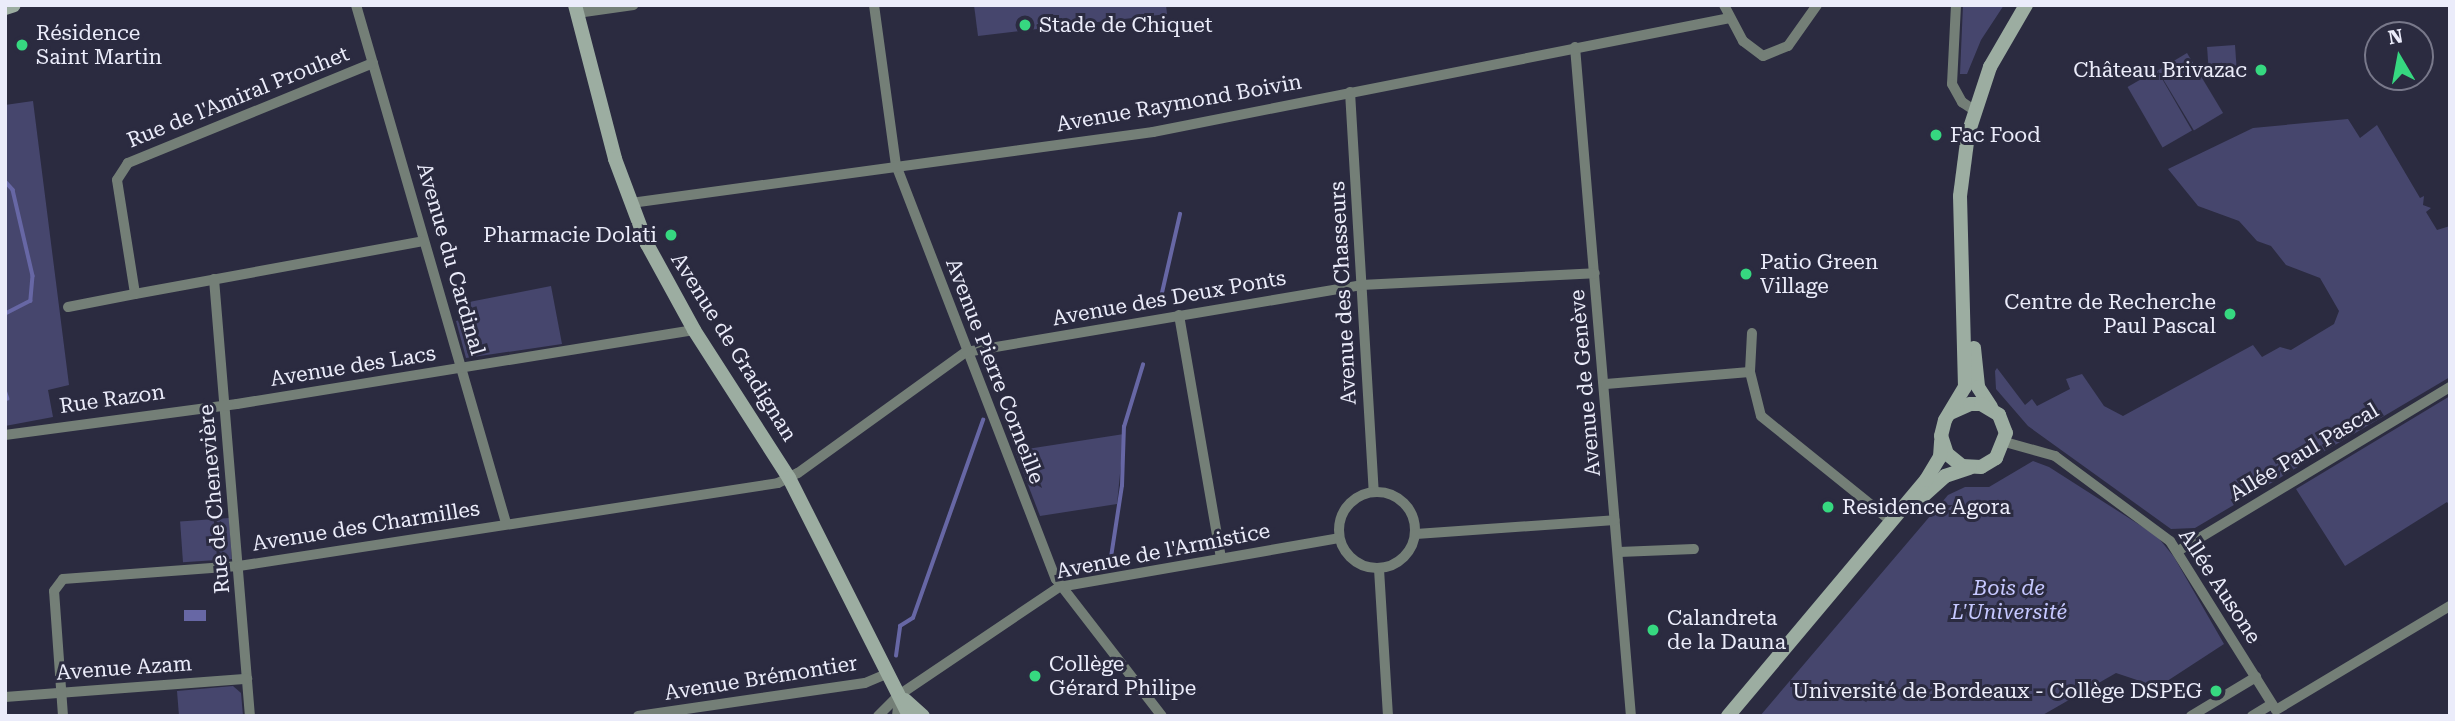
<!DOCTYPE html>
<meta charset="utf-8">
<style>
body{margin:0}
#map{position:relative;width:2455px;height:721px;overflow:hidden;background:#2b2b40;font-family:"Roboto Serif",serif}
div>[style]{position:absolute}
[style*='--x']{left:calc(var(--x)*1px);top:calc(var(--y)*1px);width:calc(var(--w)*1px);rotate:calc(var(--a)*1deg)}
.green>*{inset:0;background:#46466d;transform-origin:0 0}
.water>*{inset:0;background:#6767a5;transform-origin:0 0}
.stream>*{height:3.5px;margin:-1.75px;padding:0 1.75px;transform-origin:1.75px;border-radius:1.75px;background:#6767a5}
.street>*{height:10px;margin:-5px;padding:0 5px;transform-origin:5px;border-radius:5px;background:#747f77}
.street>.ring{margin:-5px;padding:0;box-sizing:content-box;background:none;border:10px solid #747f77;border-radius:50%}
.secondary>*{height:14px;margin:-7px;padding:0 7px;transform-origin:7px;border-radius:7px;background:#9cada1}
.dots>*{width:19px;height:19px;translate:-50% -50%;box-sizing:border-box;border:4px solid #2b2b40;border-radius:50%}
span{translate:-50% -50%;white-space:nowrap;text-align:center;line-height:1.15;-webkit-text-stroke:6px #2b2b40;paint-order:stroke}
.poi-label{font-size:21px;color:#ebecfa}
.left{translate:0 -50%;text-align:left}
.right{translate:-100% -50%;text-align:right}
.street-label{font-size:21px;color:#ebecfa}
.park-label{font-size:21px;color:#c6c8ff;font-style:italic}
.frame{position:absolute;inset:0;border:7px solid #ebecfa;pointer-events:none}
.north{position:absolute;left:2364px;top:21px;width:70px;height:70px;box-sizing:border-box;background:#2b2b40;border:2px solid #78788a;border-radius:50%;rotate:350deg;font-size:19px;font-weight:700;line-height:28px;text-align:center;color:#ebecfa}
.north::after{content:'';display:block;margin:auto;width:24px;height:32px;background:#36d880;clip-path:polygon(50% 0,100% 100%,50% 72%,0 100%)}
</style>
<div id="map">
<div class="green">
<i style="clip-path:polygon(974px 5px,1166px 5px,1167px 14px,978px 36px)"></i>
<i style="clip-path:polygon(1963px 5px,2004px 5px,1981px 40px,1967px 74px,1960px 74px)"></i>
<i style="left:2235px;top:45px;width:26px;height:28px;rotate:86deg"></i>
<i style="left:2187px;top:53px;width:70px;height:34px;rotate:59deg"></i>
<i style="left:2157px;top:70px;width:70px;height:34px;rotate:60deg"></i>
<i style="clip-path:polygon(33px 101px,69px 385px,48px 390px,53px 417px,5px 426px,5px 105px)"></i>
<i style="clip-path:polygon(2348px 119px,2360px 138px,2377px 125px,2420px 198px,2424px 196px,2423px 205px,2431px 208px,2426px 212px,2437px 230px,2450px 226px,2450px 377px,2195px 528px,2171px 529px,2028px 426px,1996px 389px,1995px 371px,1997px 368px,2025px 405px,2032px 399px,2037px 406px,2070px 389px,2066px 379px,2082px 374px,2104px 406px,2123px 416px,2253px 345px,2262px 357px,2280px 347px,2291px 350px,2334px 324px,2339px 311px,2320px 278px,2286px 265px,2271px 246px,2257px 241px,2239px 221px,2198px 206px,2168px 169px,2253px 128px)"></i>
<i style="clip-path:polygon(551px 286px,562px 344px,466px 358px,456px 321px,471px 317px,469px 302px)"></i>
<i style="clip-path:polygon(2450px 396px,2450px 506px,2447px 502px,2345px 566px,2296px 489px)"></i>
<i style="clip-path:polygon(1124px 434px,1117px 504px,1040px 516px,1015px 451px)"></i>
<i style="clip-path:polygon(2033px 461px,2049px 467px,2157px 536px,2174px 557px,2224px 644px,2158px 687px,2116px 673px,2041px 716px,1760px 716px,1948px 495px,1965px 487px,1989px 487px)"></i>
<i style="left:229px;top:518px;width:41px;height:49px;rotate:86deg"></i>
<i style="clip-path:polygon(233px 686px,241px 693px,243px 716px,179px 716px,177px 691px)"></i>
</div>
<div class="water">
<i style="left:206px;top:610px;width:11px;height:22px;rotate:90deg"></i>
</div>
<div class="stream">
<i style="--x:5;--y:181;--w:12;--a:48"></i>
<i style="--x:13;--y:190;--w:88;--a:76.9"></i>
<i style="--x:33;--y:276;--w:25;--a:95"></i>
<i style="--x:31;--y:301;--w:29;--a:153"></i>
<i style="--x:1159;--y:306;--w:94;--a:-77.1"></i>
<i style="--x:5;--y:390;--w:9;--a:72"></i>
<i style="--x:1110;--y:564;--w:79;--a:-81.3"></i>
<i style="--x:1122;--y:486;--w:59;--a:-88.1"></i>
<i style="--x:1124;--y:427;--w:65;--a:-73"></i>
<i style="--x:896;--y:656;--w:30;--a:-82"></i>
<i style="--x:900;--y:626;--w:15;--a:-32"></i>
<i style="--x:913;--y:618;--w:210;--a:-70.5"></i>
</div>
<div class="street">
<i style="--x:356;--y:5;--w:539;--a:73.85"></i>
<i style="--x:874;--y:5;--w:162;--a:82.2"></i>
<i style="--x:896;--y:165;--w:444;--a:68.9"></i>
<i style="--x:1056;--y:579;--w:173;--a:52.3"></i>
<i style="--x:1724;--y:5;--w:41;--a:62.2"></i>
<i style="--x:1743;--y:41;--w:25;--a:37"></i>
<i style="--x:1763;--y:56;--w:27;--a:-22"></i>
<i style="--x:1788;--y:46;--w:50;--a:-54.7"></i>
<i style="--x:1956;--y:5;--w:79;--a:92.9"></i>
<i style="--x:1952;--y:84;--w:21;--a:61"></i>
<i style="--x:1962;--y:102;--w:14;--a:34"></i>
<i style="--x:577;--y:13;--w:57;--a:-8.1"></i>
<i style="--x:1575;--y:47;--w:671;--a:85.22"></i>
<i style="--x:373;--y:63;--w:265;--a:157.8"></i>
<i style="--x:128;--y:163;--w:20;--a:123"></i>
<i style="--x:117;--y:180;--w:115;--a:81"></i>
<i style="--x:135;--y:294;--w:293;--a:-10.4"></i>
<i style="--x:1350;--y:92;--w:400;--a:86.6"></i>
<i style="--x:631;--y:203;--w:527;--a:-7.75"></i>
<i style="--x:1153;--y:132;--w:588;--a:-11.18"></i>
<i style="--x:214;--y:279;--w:438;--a:85.3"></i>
<i style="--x:68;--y:307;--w:68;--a:-11"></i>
<i style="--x:1179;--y:315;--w:247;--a:80.2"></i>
<i style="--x:1752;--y:333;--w:39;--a:93"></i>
<i style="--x:1750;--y:372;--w:45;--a:76"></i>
<i style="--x:1761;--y:416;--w:166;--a:38.9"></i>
<i style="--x:1606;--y:384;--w:144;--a:-4.8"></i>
<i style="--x:5;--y:435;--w:234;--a:-7.6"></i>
<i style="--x:237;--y:404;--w:463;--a:-9.2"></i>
<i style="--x:2005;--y:442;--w:52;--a:15.6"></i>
<i style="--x:2055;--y:456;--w:143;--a:36.5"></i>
<i style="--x:2170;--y:541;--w:199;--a:57.9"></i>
<i style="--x:2276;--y:710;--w:203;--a:-30.9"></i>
<i class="ring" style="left:1339px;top:492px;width:66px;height:66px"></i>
<i style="--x:1416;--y:534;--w:199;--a:-4"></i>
<i style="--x:2178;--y:551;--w:318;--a:-31.1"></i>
<i style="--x:1619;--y:552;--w:75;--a:-2.3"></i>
<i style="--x:1379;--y:569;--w:147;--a:86.5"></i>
<i style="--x:5;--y:697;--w:243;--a:-4.3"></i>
<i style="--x:63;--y:716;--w:125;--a:-94.1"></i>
<i style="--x:54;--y:591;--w:15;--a:-53"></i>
<i style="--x:63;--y:579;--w:176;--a:-4.2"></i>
<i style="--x:239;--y:566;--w:545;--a:-8.75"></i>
<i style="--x:778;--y:483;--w:22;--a:-27"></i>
<i style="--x:798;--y:473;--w:207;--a:-35.8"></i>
<i style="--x:966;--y:352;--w:401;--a:-9.6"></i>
<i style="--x:1361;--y:285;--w:234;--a:-2.9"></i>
<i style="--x:638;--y:716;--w:229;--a:-8.3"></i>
<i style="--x:865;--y:683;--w:25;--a:-23"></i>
<i style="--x:878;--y:716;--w:30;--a:-45"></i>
<i style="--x:899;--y:695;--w:193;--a:-34"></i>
<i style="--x:1059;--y:587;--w:284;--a:-9.9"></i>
<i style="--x:897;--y:716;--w:18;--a:-84"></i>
<i style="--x:2191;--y:716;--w:76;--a:-31"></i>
<i style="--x:2252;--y:716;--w:23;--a:-31"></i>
</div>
<div class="secondary">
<i style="--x:575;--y:5;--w:159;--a:75.4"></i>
<i style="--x:615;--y:159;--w:91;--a:69.4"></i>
<i style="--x:647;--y:244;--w:98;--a:61.3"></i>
<i style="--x:694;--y:330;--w:176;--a:57.3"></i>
<i style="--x:789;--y:478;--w:267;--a:63.2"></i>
<i style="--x:5;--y:8;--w:9;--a:-18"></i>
<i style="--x:1974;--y:348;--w:39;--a:84"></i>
<i style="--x:1978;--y:387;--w:24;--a:57"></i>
<i style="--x:1950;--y:413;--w:22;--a:-24"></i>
<i style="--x:1970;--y:404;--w:11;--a:0"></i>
<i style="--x:1981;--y:404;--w:21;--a:31"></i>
<i style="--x:1999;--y:415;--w:19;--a:69"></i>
<i style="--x:2006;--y:433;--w:27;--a:112"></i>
<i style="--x:1996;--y:458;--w:17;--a:149"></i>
<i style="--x:1981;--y:467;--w:19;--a:-177"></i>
<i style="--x:1962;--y:466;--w:19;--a:-141"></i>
<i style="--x:1947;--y:454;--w:19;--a:-108"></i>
<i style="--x:1941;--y:436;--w:16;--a:-76"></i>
<i style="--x:1945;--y:420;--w:39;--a:-59"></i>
<i style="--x:1965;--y:387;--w:191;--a:-91.5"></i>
<i style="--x:1960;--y:196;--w:63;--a:-82.6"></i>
<i style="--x:1968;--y:134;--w:71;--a:-71.8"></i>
<i style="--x:1990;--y:67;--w:72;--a:-59.9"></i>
<i style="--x:1923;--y:496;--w:30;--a:-42"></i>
<i style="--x:1945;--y:476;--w:26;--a:-18"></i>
<i style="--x:905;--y:700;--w:24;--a:42"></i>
<i style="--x:1728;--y:716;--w:308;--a:-50"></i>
<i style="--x:1926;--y:480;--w:27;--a:-59"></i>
<i style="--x:1940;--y:457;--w:16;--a:-86"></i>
</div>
<div class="dots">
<i style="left:1025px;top:25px;background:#36d880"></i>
<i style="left:22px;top:45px;background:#36d880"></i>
<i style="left:2261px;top:70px;background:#36d880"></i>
<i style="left:1936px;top:135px;background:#36d880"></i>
<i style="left:671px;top:235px;background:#36d880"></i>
<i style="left:1746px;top:274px;background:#36d880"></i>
<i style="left:2230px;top:314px;background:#36d880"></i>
<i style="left:1828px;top:507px;background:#36d880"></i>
<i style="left:1653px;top:630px;background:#36d880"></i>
<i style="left:1035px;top:676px;background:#36d880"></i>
<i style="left:2216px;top:691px;background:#36d880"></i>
</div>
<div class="poi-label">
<span class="left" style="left:1039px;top:25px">Stade de Chiquet</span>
<span class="left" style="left:36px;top:45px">Résidence<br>Saint Martin</span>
<span class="right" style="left:2247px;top:70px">Château Brivazac</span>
<span class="left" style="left:1950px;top:135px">Fac Food</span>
<span class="right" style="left:657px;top:235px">Pharmacie Dolati</span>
<span class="left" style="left:1760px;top:274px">Patio Green<br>Village</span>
<span class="right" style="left:2216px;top:314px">Centre de Recherche<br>Paul Pascal</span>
<span class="left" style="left:1842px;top:507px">Residence Agora</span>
<span class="left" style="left:1667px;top:630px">Calandreta<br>de la Dauna</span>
<span class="left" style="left:1049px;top:676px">Collège<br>Gérard Philipe</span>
<span class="right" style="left:2202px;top:691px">Université de Bordeaux - Collège DSPEG</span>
</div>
<div class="street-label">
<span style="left:238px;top:97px;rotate:-22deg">Rue de l'Amiral Prouhet</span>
<span style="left:1179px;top:103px;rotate:-10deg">Avenue Raymond Boivin</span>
<span style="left:451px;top:259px;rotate:74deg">Avenue du Cardinal</span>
<span style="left:1343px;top:293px;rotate:-93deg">Avenue des Chasseurs</span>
<span style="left:1169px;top:298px;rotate:-10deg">Avenue des Deux Ponts</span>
<span style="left:734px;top:347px;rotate:58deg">Avenue de Gradignan</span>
<span style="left:353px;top:366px;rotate:-9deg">Avenue des Lacs</span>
<span style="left:995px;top:371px;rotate:69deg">Avenue Pierre Corneille</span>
<span style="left:1585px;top:383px;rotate:-95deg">Avenue de Genève</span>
<span style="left:112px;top:399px;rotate:-8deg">Rue Razon</span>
<span style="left:2304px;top:452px;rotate:-31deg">Allée Paul Pascal</span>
<span style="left:214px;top:499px;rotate:-95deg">Rue de Chenevière</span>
<span style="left:366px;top:526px;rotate:-9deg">Avenue des Charmilles</span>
<span style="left:1163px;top:551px;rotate:-11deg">Avenue de l'Armistice</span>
<span style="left:2220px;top:586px;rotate:57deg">Allée Ausone</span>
<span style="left:124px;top:668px;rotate:-4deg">Avenue Azam</span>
<span style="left:761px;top:678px;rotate:-9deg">Avenue Brémontier</span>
</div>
<div class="park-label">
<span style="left:2009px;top:600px">Bois de<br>L'Université</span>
</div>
<div class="frame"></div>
<div class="north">N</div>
</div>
